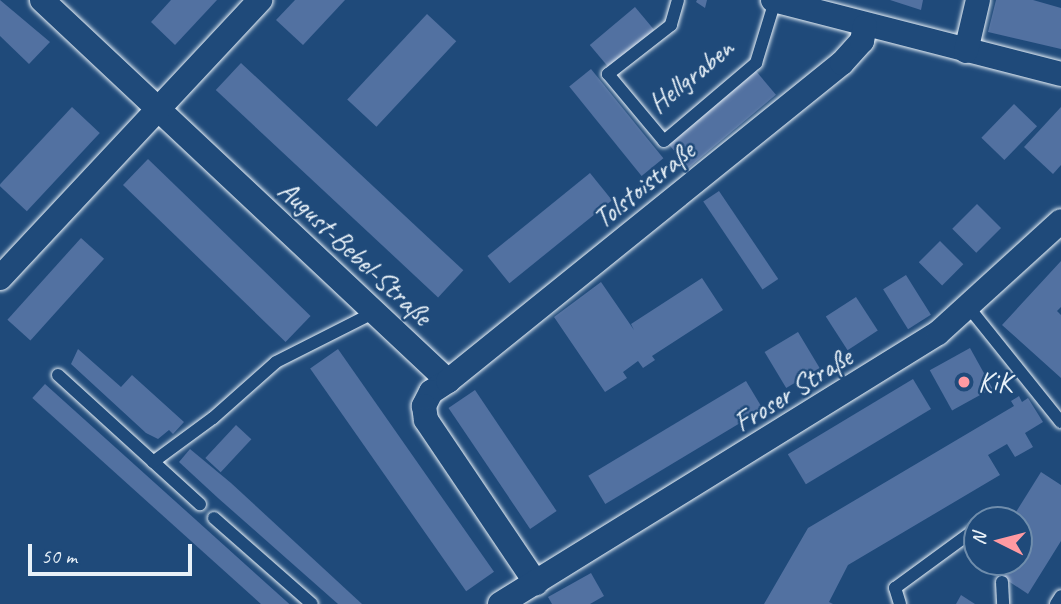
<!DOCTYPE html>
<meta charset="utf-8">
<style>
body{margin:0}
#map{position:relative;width:1061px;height:604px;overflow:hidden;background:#1f4a7a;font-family:Caveat,sans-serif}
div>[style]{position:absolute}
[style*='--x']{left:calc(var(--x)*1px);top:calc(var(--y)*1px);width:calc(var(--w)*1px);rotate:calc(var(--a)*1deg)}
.building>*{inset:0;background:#5271a1;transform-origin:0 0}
.roads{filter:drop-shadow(0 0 2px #e8f1f8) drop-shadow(0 0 2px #e8f1f8)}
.service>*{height:12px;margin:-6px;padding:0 6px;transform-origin:6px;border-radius:6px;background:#1f4a7a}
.minor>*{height:24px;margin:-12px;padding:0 12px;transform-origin:12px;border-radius:12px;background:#1f4a7a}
.dots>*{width:19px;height:19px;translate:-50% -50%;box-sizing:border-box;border:4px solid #1f4a7a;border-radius:50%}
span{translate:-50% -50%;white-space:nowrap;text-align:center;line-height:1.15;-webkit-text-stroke:5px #1f4a7a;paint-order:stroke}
.street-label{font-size:28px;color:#e8f1f8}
.poi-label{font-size:28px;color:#e8f1f8}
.left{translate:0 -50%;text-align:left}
.north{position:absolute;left:963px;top:506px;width:70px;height:70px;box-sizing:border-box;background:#1f4a7a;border:2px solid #6f8dac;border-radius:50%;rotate:276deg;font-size:19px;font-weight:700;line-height:28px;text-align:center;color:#e8f1f8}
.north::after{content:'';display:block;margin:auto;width:24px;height:32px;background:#ff9aa2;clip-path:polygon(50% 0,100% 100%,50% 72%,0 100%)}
.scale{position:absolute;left:28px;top:544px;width:164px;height:32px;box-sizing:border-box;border:4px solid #e8f1f8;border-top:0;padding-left:9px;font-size:21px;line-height:24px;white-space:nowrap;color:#e8f1f8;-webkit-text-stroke:5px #1f4a7a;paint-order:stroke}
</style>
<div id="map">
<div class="building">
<i style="clip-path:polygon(0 0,50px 42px,29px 64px,0 36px)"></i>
<i style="clip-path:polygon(171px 0,217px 0,175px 45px,151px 22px)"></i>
<i style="clip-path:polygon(295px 0,345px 0,303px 45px,276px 20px)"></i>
<i style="clip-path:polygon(707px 0,705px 8px,696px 2px,697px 0)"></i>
<i style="clip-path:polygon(890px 0,923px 0,921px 10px)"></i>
<i style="clip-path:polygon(996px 0,1033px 0,1061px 8px,1061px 49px,988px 32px)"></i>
<i style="left:635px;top:7px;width:30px;height:59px;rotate:50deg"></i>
<i style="left:427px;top:14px;width:40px;height:117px;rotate:43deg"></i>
<i style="left:241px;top:63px;width:304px;height:37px;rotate:43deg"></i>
<i style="left:591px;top:69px;width:115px;height:28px;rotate:51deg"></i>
<i style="left:756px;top:71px;width:31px;height:114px;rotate:50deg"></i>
<i style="left:1014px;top:104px;width:32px;height:47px;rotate:44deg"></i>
<i style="left:72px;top:107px;width:38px;height:107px;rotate:43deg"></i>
<i style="clip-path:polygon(1061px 107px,1061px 165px,1053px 174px,1024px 147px)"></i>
<i style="left:148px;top:159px;width:226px;height:36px;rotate:44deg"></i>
<i style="left:590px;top:173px;width:35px;height:132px;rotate:51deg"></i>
<i style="left:719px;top:191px;width:106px;height:19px;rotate:56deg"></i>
<i style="left:977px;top:204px;width:34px;height:35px;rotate:45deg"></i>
<i style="left:81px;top:238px;width:31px;height:110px;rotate:42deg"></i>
<i style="left:940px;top:241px;width:33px;height:30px;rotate:45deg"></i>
<i style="clip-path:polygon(1061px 261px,1061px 307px,1057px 311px,1061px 315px,1061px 378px,1002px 325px)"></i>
<i style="left:906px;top:275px;width:47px;height:27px;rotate:58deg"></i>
<i style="clip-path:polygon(702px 278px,723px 310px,652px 356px,655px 360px,643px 368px,638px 361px,623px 372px,627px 378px,605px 392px,554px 317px,601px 282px,634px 330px,631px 324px)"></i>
<i style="left:856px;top:297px;width:40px;height:36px;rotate:57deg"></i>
<i style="left:798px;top:332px;width:42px;height:39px;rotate:59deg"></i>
<i style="left:970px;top:348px;width:46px;height:46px;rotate:61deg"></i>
<i style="clip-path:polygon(78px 349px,121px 387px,132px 375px,184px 422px,173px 434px,169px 430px,158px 439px,146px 433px,71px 364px)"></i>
<i style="left:338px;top:349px;width:272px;height:34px;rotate:55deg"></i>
<i style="left:913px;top:379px;width:35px;height:146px;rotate:59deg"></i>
<i style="left:746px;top:381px;width:33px;height:184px;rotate:59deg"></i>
<i style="left:45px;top:384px;width:329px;height:19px;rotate:42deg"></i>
<i style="left:475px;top:390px;width:146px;height:32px;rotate:56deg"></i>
<i style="clip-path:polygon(1019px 396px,1022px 402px,1028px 398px,1043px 422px,1025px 433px,1033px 447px,1015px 457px,1007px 444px,988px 455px,1000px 475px,848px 565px,829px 602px,833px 604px,764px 604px,808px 528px,1014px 406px,1011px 401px)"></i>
<i style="left:236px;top:425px;width:21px;height:45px;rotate:43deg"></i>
<i style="clip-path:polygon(190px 449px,231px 483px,362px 604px,338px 604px,218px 498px,179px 462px)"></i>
<i style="clip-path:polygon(1041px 472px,1061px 485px,1061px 541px,1028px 594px,984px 565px,1019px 562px,1019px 520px,1011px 520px)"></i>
<i style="clip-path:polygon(591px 573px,604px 596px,590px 604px,552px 604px,548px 597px)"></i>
<i style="clip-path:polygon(961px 595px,975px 604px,956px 604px)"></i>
</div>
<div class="roads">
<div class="service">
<i style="--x:678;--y:0;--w:26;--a:106"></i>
<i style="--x:671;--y:25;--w:80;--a:142.1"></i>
<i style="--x:608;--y:74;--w:87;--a:50.1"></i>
<i style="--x:664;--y:141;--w:121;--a:-40.3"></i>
<i style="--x:756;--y:63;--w:65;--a:-73"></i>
<i style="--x:970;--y:309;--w:145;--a:51.2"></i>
<i style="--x:58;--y:375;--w:192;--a:42.3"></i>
<i style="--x:153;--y:462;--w:74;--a:-36.3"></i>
<i style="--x:213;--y:418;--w:84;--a:-41.6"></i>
<i style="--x:276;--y:362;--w:111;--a:-26.8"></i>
<i style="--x:214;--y:518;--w:130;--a:41.3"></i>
<i style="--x:1002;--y:582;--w:22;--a:87"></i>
<i style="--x:900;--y:604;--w:17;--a:-107"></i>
<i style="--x:895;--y:588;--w:102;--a:-36.2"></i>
<i style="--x:1056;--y:604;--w:9;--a:-58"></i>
</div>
<div class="minor">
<i style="--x:42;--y:0;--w:557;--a:43.18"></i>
<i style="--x:448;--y:381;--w:20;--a:147"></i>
<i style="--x:431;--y:392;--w:16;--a:117"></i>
<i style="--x:424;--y:406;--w:14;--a:82"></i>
<i style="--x:426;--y:420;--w:197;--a:56"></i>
<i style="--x:773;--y:0;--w:297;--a:14.4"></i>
<i style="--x:966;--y:51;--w:52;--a:-76.8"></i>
<i style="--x:0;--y:278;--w:381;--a:-46.9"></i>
<i style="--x:448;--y:381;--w:506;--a:-38.91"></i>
<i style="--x:842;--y:63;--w:30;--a:-48"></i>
<i style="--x:862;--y:41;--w:15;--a:-79"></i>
<i style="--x:500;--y:604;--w:515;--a:-31.75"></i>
<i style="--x:938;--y:333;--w:166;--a:-42.3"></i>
</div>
</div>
<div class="dots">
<i style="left:964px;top:382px;background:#ff9aa2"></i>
</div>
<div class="street-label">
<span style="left:691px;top:76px;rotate:-39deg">Hellgraben</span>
<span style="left:644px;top:185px;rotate:-39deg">Tolstoistraße</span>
<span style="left:355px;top:253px;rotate:43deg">August-Bebel-Straße</span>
<span style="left:793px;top:390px;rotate:-32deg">Froser Straße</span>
</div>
<div class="poi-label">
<span class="left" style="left:978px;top:382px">KiK</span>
</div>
<div class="north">N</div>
<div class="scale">50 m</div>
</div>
